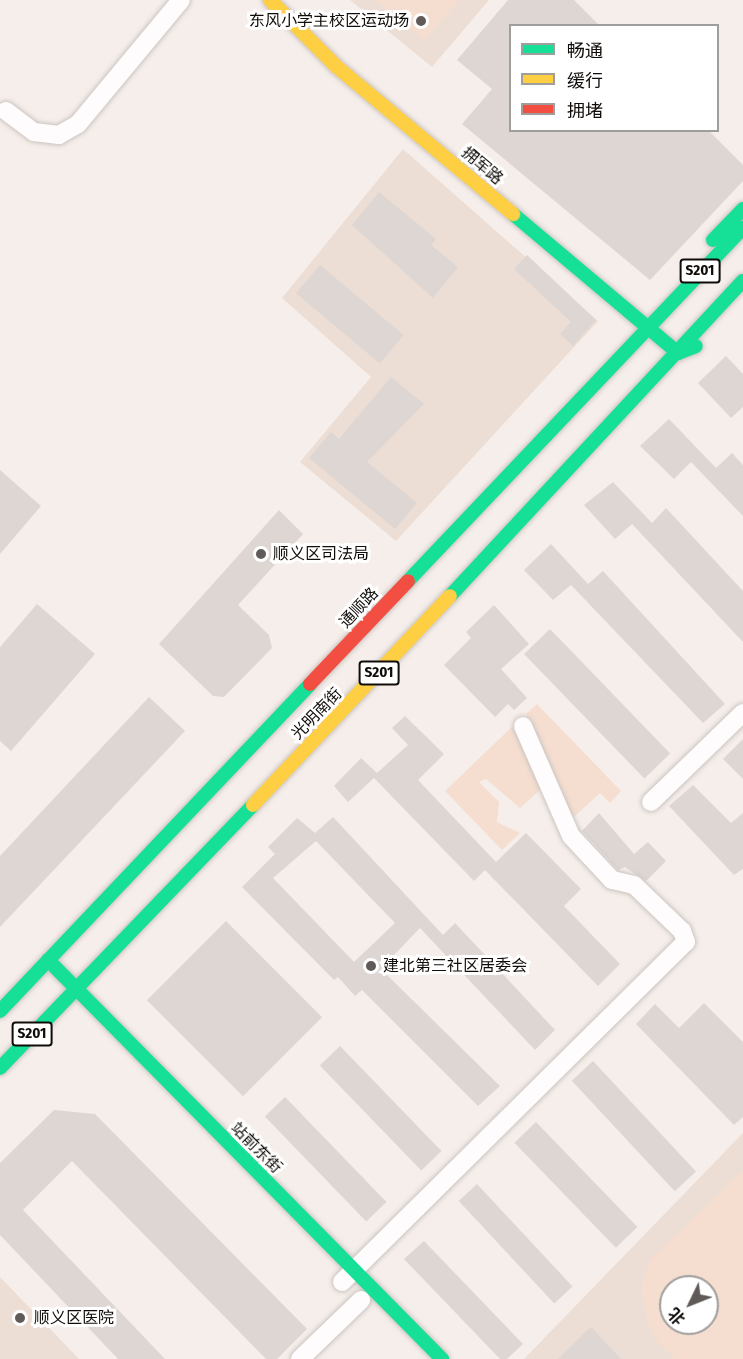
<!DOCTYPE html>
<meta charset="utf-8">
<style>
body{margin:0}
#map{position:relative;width:743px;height:1359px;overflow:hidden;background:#f6eeea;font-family:"Fira Sans Condensed","Noto Sans SC",sans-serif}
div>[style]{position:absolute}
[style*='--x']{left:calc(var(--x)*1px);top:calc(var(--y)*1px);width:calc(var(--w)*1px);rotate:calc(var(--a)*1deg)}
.built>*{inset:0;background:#edded5}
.green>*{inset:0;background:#f5ded0}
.building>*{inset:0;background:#ddd6d3;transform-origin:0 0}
.roads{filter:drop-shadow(0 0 2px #cbc5c1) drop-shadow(0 0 2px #cbc5c1)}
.street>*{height:18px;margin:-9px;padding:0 9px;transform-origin:9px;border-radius:9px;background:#fefcfc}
.fast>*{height:14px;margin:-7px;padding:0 7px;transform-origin:7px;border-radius:7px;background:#16e098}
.slow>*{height:14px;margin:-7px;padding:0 7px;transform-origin:7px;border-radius:7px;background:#ffcf43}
.jam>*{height:14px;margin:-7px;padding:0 7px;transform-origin:7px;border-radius:7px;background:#f24e42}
.dots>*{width:16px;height:16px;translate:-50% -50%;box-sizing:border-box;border:3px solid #fff;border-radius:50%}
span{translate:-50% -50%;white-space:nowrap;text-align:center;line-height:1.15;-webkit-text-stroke:6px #fff;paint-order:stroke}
.shield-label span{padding:2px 4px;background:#fff;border:2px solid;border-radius:4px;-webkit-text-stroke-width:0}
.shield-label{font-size:15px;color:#100c09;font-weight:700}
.poi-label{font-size:16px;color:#100c09}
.right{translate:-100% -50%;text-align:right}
.left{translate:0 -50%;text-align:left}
.street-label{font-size:16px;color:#100c09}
.legend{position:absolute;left:509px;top:24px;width:210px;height:108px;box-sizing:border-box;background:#fff;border:2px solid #9f9e9d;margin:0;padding:8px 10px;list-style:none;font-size:18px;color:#100c09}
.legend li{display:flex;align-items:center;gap:12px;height:30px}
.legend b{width:30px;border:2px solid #9f9e9d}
.north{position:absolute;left:659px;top:1275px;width:60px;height:60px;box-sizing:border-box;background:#fff;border:2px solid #9f9e9d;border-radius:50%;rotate:227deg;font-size:16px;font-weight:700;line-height:24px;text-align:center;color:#100c09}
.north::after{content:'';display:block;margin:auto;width:21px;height:27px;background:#605b58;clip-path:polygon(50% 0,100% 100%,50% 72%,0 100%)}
</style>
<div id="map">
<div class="built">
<i style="clip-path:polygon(350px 0,489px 0,432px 67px)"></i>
<i style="clip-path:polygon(403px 149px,598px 321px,396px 541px,300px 462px,371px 377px,282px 298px)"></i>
<i style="clip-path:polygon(evenodd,743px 1133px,743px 1359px,524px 1359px,743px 1133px,671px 1287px,707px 1287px,707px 1323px,671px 1323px,671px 1287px)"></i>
<i style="clip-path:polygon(0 1277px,79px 1359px,0 1359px)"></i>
</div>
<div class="green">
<i style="clip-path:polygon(376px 0,459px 0,424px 41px)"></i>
<i style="clip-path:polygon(537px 704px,621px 791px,610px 803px,600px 793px,574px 817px,555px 787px,526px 714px)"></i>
<i style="clip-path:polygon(516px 723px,541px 789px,520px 808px,486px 779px,479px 782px,499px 802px,497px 822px,520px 833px,502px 850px,445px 791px)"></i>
<i style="clip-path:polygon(evenodd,743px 1171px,743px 1359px,675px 1359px,657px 1341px,648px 1322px,641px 1289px,650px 1260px,743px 1171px,671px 1287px,707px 1287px,707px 1323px,671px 1323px,671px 1287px)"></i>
</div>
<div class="building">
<i style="clip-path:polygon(508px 0,574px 0,600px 26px,510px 26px,510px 130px,708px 130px,743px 165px,743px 181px,650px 280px,462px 124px,492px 89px,457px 60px)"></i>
<i style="clip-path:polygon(379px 192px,436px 239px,431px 245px,458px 267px,433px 298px,352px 225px)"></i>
<i style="clip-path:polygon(527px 255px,596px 320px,573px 346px,560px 334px,571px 322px,514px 269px)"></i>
<i style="left:320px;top:265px;width:109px;height:37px;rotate:40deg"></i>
<i style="clip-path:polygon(726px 356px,743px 374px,743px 407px,731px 418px,698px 383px)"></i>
<i style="clip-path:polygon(391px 377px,424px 404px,367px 462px,417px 503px,395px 529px,309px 458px,331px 432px,339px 439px)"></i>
<i style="clip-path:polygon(669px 419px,716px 468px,732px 453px,743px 465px,743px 516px,691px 462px,674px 479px,640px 446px)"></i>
<i style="clip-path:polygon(0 470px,41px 506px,0 554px)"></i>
<i style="clip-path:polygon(613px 482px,652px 523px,666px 508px,743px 591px,743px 642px,632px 524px,615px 539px,584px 505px)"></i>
<i style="clip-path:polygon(279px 510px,303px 534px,238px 605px,269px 635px,272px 648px,224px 697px,213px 696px,159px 644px)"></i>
<i style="clip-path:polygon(551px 544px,588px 584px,603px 571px,725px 704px,703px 723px,571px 585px,553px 600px,524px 570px)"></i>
<i style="clip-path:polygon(37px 604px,95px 654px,11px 751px,0 741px,0 647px)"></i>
<i style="clip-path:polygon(494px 605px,529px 644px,501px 669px,527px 698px,514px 710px,508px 704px,495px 717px,444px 665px,471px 638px,466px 632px)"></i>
<i style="left:550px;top:629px;width:173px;height:36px;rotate:46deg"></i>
<i style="clip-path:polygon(149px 697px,185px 731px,0 927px,0 856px)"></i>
<i style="clip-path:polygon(405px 716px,444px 754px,418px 780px,496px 862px,526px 833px,581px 889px,564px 906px,620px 964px,598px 986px,485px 870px,474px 881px,374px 778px,348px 802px,334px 786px,361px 758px,377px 773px,408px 745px,392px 728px)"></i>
<i style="clip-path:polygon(743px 739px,743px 779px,723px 759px)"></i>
<i style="clip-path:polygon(693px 785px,731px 823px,743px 813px,743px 869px,734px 875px,669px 806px)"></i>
<i style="clip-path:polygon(599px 813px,634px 854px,648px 842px,666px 861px,646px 881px,625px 867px,618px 870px,582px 831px)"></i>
<i style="clip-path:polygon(evenodd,333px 817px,443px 935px,455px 923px,555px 1030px,535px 1050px,420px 928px,394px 955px,398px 958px,383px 971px,500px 1086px,478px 1106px,362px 990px,355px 996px,338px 977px,334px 980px,242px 887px,275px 854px,268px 847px,297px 818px,315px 833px,333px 817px,316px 841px,395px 923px,354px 962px,273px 878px,316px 841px)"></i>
<i style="left:226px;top:921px;width:136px;height:112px;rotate:45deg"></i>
<i style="clip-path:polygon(704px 1003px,743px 1042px,743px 1117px,734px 1125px,636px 1024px,655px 1004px,679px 1028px)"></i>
<i style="left:340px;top:1046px;width:146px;height:28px;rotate:46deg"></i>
<i style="left:593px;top:1061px;width:151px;height:29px;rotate:47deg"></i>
<i style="left:285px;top:1097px;width:146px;height:28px;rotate:46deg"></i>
<i style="clip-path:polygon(54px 1110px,95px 1114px,307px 1329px,277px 1359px,266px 1359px,72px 1161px,23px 1210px,165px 1359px,118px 1359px,0 1235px,0 1163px)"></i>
<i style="left:536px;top:1122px;width:146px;height:30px;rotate:46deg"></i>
<i style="left:477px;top:1184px;width:140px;height:25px;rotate:47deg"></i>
<i style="clip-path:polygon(424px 1241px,523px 1344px,507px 1359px,500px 1359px,404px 1259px)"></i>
<i style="clip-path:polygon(591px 1327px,621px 1359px,558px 1359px)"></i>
</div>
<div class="roads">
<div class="street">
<i style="--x:6;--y:111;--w:35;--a:37"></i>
<i style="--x:34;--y:132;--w:25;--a:7"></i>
<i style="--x:59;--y:135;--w:22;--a:-30"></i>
<i style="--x:78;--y:124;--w:161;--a:-50.3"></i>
<i style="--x:651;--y:802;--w:128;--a:-44.1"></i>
<i style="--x:342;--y:1282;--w:484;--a:-44.7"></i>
<i style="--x:686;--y:942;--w:12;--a:-110"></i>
<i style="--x:682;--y:931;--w:66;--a:-136.2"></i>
<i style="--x:634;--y:885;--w:23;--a:-167"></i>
<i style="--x:612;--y:880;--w:60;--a:-133"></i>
<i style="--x:571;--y:836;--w:120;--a:-113.6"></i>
<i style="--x:300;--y:1359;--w:85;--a:-44"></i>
</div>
<div class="fast">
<i style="--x:513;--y:214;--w:216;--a:40.1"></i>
<i style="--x:678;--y:353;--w:19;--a:-21"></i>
<i style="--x:713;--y:240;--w:43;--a:-45.9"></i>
<i style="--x:408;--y:581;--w:487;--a:-46.5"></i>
<i style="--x:450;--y:596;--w:430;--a:-47.1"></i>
<i style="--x:48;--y:960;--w:561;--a:45.36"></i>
<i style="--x:0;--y:1011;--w:451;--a:-46.5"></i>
<i style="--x:0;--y:1068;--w:365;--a:-46.1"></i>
</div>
<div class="slow">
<i style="--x:270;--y:0;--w:93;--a:45"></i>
<i style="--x:336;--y:66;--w:231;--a:39.9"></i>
<i style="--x:253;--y:805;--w:287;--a:-46.7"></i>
</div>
<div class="jam">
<i style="--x:310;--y:684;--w:142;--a:-46.4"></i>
</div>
</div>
<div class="dots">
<i style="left:421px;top:21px;background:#605b58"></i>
<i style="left:261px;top:554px;background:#605b58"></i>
<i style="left:371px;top:966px;background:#605b58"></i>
<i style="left:20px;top:1318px;background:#605b58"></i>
</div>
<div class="shield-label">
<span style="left:700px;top:271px">S201</span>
<span style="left:379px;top:673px">S201</span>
<span style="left:32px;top:1034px">S201</span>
</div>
<div class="poi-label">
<span class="right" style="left:409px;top:21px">东风小学主校区运动场</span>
<span class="left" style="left:273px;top:554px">顺义区司法局</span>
<span class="left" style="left:383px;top:966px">建北第三社区居委会</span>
<span class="left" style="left:34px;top:1318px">顺义区医院</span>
</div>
<div class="street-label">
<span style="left:482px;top:166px;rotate:40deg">拥军路</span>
<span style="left:359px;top:608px;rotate:-47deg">通顺路</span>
<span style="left:317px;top:714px;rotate:-46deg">光明南街</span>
<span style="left:256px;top:1148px;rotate:45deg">站前东街</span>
</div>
<ul class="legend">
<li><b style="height:8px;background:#16e098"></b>畅通</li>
<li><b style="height:8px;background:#ffcf43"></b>缓行</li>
<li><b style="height:8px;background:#f24e42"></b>拥堵</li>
</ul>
<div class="north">北</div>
</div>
